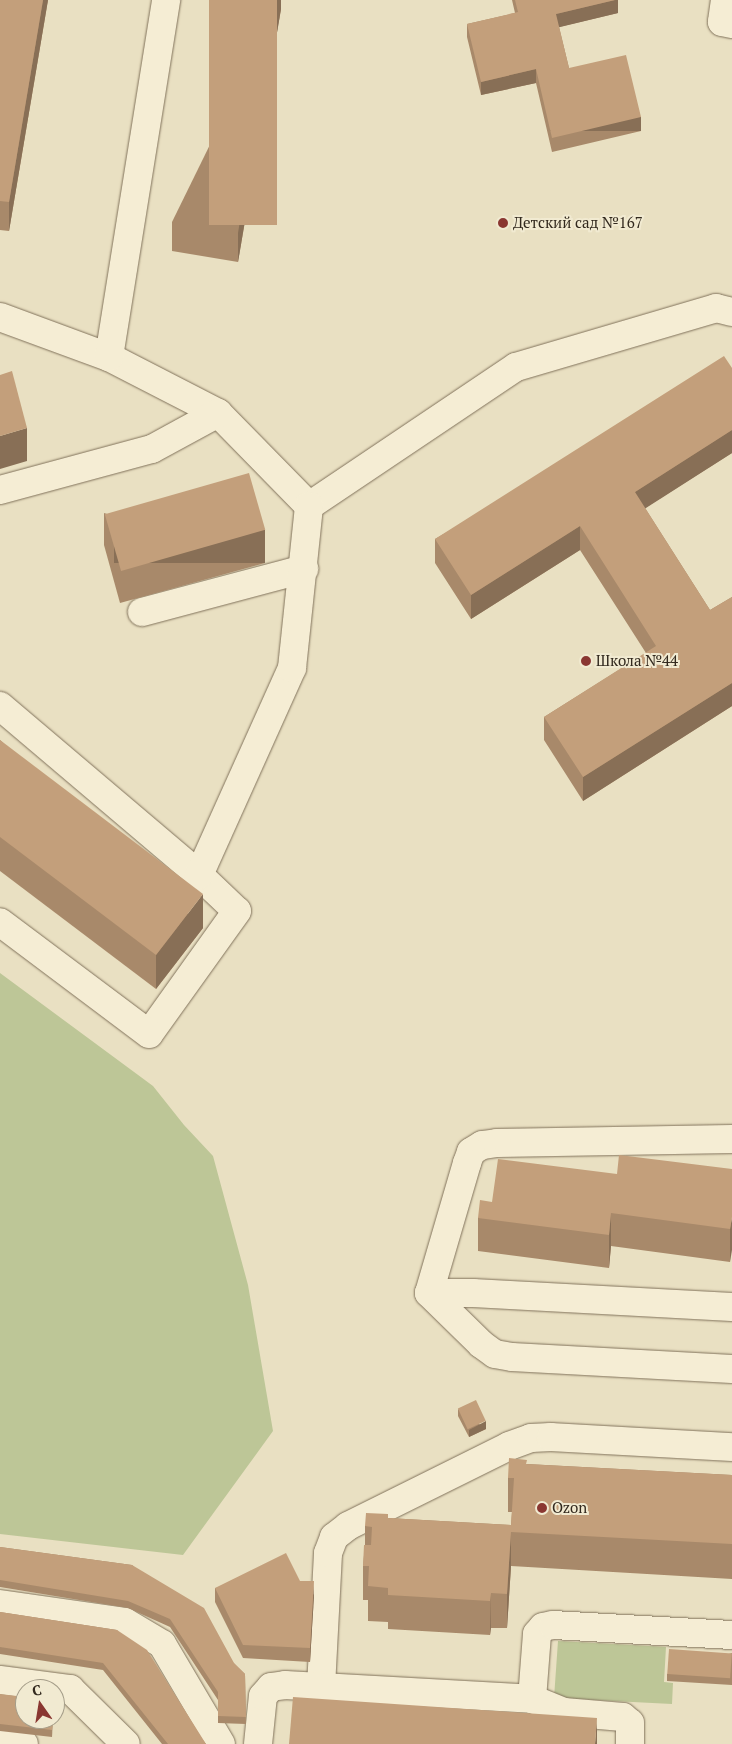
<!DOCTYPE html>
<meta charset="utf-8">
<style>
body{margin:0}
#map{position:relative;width:732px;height:1744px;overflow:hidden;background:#e9e0c2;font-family:"PT Serif",serif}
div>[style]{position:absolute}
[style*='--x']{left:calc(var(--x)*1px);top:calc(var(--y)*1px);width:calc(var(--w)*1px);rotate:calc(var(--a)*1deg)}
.green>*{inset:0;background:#bdc697}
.roads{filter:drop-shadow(0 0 1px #81725b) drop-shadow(0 0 1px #81725b)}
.minor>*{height:28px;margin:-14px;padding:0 14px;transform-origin:14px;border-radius:14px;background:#f5edd4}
.wall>*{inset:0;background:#a8896a}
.shaded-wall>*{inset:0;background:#886f56;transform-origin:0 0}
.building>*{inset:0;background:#c39f7b;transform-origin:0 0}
.dots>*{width:14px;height:14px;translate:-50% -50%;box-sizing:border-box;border:2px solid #f1ead1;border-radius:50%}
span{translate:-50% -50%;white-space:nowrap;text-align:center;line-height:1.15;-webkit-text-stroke:4px #f1ead1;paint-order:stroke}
.poi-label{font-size:15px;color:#32291e}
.left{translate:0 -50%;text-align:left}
.north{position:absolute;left:15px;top:1679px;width:50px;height:50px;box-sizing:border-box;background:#f1ead1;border:1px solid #a59d89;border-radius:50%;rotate:347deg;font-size:14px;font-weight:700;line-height:20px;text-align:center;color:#32291e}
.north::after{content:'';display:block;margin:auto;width:18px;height:22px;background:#8a3731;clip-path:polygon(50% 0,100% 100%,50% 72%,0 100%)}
</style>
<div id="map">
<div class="green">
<i style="clip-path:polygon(0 973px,153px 1086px,184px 1125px,213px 1156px,248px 1285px,273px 1431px,183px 1555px,0 1534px)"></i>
<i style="clip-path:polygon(558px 1641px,666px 1647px,664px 1682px,673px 1683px,672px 1704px,554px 1698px)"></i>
</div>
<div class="roads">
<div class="minor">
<i style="--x:725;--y:0;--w:22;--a:98"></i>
<i style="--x:722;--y:22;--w:10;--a:11"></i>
<i style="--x:0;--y:317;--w:116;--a:20.2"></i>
<i style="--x:109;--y:357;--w:123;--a:27.2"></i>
<i style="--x:218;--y:413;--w:130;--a:45.6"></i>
<i style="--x:309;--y:506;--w:249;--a:-33.9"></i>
<i style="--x:516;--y:367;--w:209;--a:-16.4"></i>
<i style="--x:716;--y:308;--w:16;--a:14"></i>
<i style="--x:109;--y:357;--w:362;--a:-80.9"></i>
<i style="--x:0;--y:490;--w:157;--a:-15.1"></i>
<i style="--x:152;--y:449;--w:75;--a:-28.6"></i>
<i style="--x:142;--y:612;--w:168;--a:-14.9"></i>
<i style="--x:0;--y:706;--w:261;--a:40.3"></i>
<i style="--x:199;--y:875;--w:52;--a:43.5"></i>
<i style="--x:237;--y:911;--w:151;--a:125.6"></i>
<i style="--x:149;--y:1034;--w:186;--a:-143.1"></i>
<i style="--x:199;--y:875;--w:227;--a:-65.8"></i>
<i style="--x:292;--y:668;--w:163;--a:-84"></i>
<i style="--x:732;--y:1139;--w:235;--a:179"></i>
<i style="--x:497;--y:1143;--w:15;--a:172"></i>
<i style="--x:482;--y:1145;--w:13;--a:148"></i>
<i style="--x:471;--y:1152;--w:12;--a:110"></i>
<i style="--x:467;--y:1163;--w:135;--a:106.3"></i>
<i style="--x:429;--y:1293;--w:73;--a:44.4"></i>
<i style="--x:481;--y:1344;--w:17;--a:36"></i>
<i style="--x:495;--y:1354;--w:17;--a:10"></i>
<i style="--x:512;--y:1357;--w:220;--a:3.1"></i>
<i style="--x:429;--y:1293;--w:44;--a:0"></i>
<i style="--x:473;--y:1293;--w:259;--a:3.1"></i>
<i style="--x:0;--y:1604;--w:126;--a:8.2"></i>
<i style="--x:125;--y:1622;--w:43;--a:30.7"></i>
<i style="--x:162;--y:1644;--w:116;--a:59.5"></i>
<i style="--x:0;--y:1680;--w:71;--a:7.3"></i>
<i style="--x:70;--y:1689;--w:78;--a:44.5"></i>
<i style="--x:321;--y:1687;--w:134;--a:-87"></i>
<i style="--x:328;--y:1553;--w:17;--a:-69"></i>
<i style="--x:334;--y:1537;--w:18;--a:-38"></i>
<i style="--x:348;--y:1526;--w:180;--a:-26.4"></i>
<i style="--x:509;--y:1446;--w:23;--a:-20"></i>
<i style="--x:531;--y:1438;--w:20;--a:-3"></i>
<i style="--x:551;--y:1437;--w:181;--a:3.2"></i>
<i style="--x:532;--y:1699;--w:65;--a:-85.6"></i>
<i style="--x:537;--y:1634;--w:9;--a:-49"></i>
<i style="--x:543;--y:1627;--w:10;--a:-11"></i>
<i style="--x:553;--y:1625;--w:179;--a:3.2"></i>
<i style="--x:0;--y:1741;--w:24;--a:7"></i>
<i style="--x:258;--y:1744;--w:48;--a:-84.1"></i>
<i style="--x:263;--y:1696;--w:12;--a:-48"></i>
<i style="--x:271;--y:1687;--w:14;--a:-8"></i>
<i style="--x:285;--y:1685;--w:247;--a:3.2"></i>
<i style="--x:532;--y:1699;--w:35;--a:22"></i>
<i style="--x:564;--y:1712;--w:59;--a:4.8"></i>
<i style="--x:623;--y:1717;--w:9;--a:41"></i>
<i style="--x:630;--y:1723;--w:21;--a:90"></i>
</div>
</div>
<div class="wall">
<i style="clip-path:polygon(0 0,48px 0,9px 231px,0 230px)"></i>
<i style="clip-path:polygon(281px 0,281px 9px,238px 262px,172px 251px,172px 222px)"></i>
<i style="clip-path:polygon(512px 0,618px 0,618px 13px,559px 27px,569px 68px,641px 131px,552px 152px,536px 83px,481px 95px,467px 37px,467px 24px,515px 13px)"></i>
<i style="clip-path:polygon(732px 368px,732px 453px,645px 508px,710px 610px,732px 597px,732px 706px,583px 801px,544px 740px,544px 717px,646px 653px,580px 550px,471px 619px,435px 563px,435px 539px)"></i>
<i style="clip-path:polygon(104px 513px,265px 563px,120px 603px,104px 545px)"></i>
<i style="clip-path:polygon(0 740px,203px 928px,156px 989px,0 871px)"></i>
<i style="clip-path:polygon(732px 1169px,730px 1262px,611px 1246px,609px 1268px,478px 1251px,478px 1218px,492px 1202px,617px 1174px)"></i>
<i style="clip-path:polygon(458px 1409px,486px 1429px,469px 1437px,458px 1416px)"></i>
<i style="clip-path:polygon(527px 1464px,732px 1475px,732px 1579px,511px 1566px,507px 1628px,491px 1628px,490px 1635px,388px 1629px,388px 1622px,368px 1621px,368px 1600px,363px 1600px,363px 1566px,365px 1545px,365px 1526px,388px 1518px,511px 1525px,512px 1512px,508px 1512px,508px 1478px)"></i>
<i style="clip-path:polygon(0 1547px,132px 1565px,245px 1674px,246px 1724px,218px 1723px,218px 1700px,170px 1627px,128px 1608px,0 1587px)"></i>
<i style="clip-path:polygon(300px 1581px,314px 1595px,310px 1662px,243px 1658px,215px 1602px,215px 1588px)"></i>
<i style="clip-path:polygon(0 1612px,117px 1630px,206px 1744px,162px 1744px,103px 1670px,0 1654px)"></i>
<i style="clip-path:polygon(732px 1653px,732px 1685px,667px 1681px,667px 1674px)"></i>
<i style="clip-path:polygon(0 1694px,53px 1719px,52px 1737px,0 1731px)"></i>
</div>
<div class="shaded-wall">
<i style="clip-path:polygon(43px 0,48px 0,9px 231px,9px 202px)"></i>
<i style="clip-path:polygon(277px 0,281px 0,281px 9px,238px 262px,238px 233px)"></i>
<i style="clip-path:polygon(615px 0,618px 0,618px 13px,556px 28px,556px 14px)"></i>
<i style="clip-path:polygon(536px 69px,536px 83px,481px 95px,481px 82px)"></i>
<i style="left:641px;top:117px;width:14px;height:91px;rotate:90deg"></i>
<i style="clip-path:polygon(27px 428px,27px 461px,0 469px,0 436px)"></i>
<i style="clip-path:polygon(732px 430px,732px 453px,635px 515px,635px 492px)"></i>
<i style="clip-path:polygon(580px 526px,580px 550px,471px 619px,471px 595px)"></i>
<i style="left:265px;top:530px;width:33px;height:151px;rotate:90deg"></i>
<i style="clip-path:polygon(732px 683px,732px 706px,583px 801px,583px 777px)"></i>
<i style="clip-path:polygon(203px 894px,203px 928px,156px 989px,156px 955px)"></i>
<i style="clip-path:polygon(611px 1213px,611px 1246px,609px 1268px,609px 1235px)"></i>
<i style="clip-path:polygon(732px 1217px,732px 1250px,730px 1262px,730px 1229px)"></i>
<i style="clip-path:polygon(486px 1421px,486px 1429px,469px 1437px,469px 1430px)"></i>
<i style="clip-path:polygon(511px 1532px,511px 1566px,507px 1628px,507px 1594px)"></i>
<i style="clip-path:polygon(314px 1581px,314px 1595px,310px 1662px,310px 1648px)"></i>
<i style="clip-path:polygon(491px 1593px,491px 1628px,490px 1635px)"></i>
<i style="clip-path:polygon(597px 1718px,597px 1744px,595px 1744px)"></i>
</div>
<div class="building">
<i style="clip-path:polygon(0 0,43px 0,9px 202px,0 201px)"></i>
<i style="left:209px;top:0;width:68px;height:225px"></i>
<i style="clip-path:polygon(515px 0,615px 0,556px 14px,569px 68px,626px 55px,641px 117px,552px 138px,536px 69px,481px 82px,467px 24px,518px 12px)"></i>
<i style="clip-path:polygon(724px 356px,732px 368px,732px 430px,635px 492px,710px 610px,732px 597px,732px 683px,583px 777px,544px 717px,656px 646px,580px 526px,471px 595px,435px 539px)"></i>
<i style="clip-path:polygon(12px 371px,27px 428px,0 436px,0 375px)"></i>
<i style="left:249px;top:473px;width:59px;height:150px;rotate:74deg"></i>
<i style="clip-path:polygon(0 740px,203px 894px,156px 955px,0 837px)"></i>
<i style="clip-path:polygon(619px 1155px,732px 1169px,732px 1217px,730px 1229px,611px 1213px,609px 1235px,478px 1218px,480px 1200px,492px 1202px,498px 1159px,617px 1174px)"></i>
<i style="left:476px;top:1400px;width:23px;height:20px;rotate:65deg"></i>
<i style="clip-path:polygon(509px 1458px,527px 1460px,526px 1464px,732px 1475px,732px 1544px,511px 1532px,507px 1594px,491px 1593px,490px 1601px,388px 1595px,388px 1588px,368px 1586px,369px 1566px,363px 1566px,364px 1545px,371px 1545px,372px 1527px,365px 1526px,366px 1513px,388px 1514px,388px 1518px,511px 1525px,514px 1478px,508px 1478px)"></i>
<i style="clip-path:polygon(0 1547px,132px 1565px,204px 1608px,234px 1663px,245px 1674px,246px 1717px,218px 1716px,218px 1692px,170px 1619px,128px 1601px,0 1580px)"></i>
<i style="clip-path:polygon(286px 1553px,300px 1581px,314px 1581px,310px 1648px,243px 1645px,215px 1588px)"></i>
<i style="clip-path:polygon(0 1612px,117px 1630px,147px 1650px,206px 1744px,168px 1744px,103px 1663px,0 1647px)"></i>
<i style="left:669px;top:1649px;width:63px;height:25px;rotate:4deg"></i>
<i style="clip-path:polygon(0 1694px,25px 1697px,25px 1719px,53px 1719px,52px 1730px,0 1724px)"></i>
<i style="clip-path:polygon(293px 1697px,597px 1718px,595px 1744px,289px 1744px)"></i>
</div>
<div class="dots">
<i style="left:503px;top:223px;background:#8a3731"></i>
<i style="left:586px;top:661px;background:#8a3731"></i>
<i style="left:542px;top:1508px;background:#8a3731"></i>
</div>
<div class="poi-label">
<span class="left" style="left:513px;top:223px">Детский сад №167</span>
<span class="left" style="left:596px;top:661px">Школа №44</span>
<span class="left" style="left:552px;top:1508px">Ozon</span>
</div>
<div class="north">С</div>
</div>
